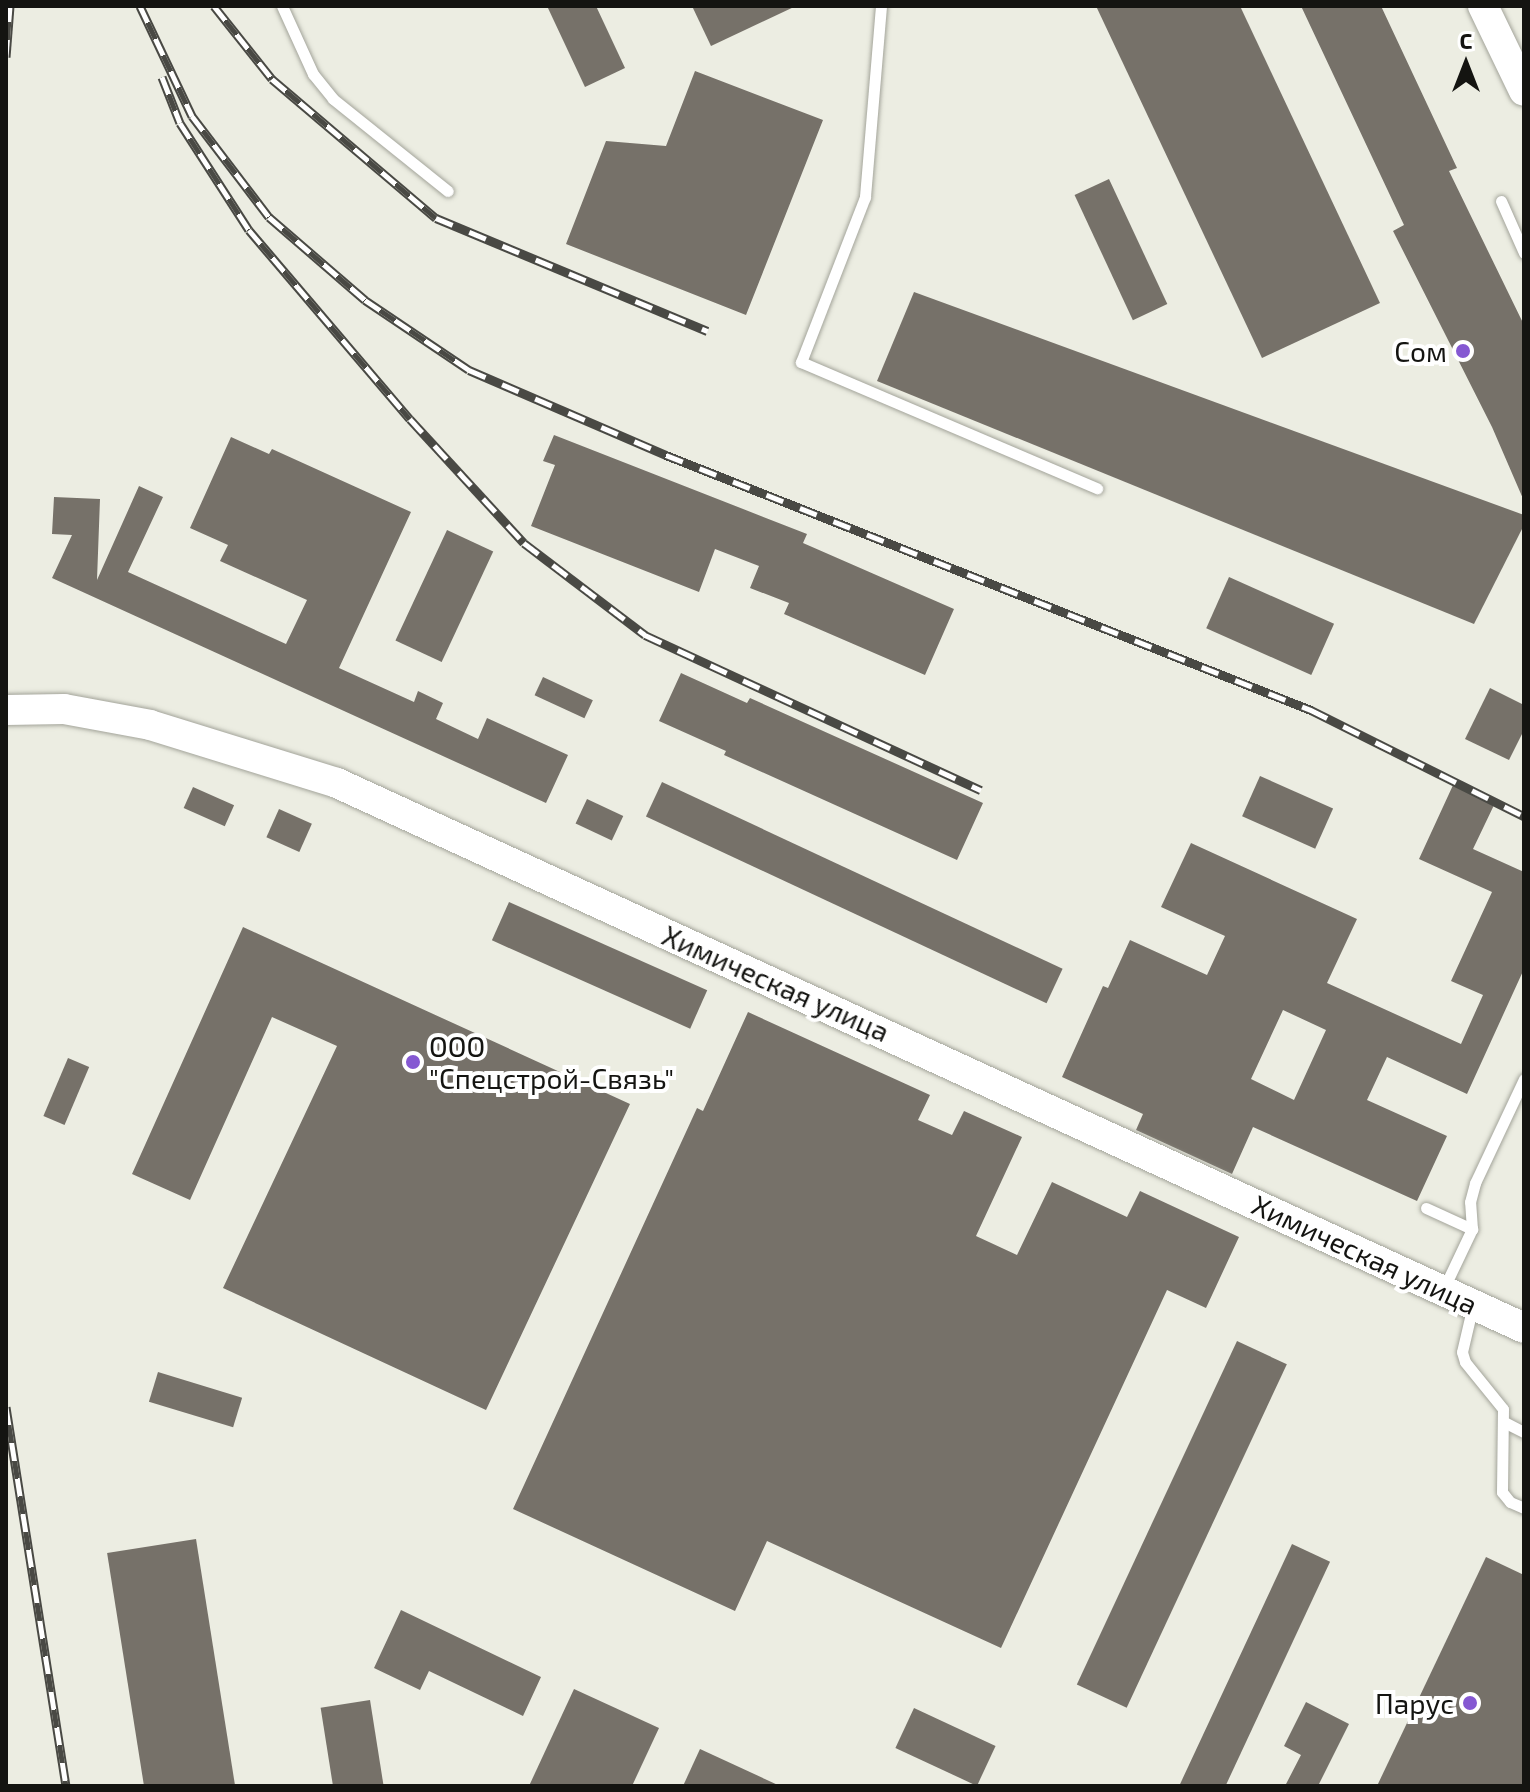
<!DOCTYPE html>
<meta charset="utf-8">
<style>
body{margin:0}
#map{position:relative;width:1530px;height:1792px;overflow:hidden;background:#ecede2;font-family:"Exo 2",sans-serif}
div>[style]{position:absolute}
[style*='--x']{left:calc(var(--x)*1px);top:calc(var(--y)*1px);width:calc(var(--w)*1px);rotate:calc(var(--a)*1deg)}
.building>*{inset:0;background:#767169;transform-origin:0 0}
.roads{filter:drop-shadow(0 0 2px #a3a49a) drop-shadow(0 0 2px #a3a49a)}
.lane>*{height:11px;margin:-5.5px;padding:0 5.5px;transform-origin:5.5px;border-radius:5.5px;background:#fff}
.secondary>*{height:30px;margin:-15px;padding:0 15px;transform-origin:15px;border-radius:15px;background:#fff}
.rail>*{height:9px;margin-top:-4.5px;transform-origin:0;background:repeating-linear-gradient(90deg,#fff 0 18px,#494944 0 36px);box-sizing:border-box;border-block:2px solid #494944}
.dots>*{width:22px;height:22px;translate:-50% -50%;box-sizing:border-box;border:4px solid #fff;border-radius:50%}
span{translate:-50% -50%;white-space:nowrap;text-align:center;line-height:1.15;-webkit-text-stroke:8px #fff;paint-order:stroke}
.poi-label{font-size:28px;color:#141411}
.right{translate:-100% -50%;text-align:right}
.left{translate:0 -50%;text-align:left}
.street-label{font-size:28px;color:#141411}
.frame{position:absolute;inset:0;border:8px solid #141411;pointer-events:none}
.north{position:absolute;left:1426px;top:24px;width:80px;height:80px;-webkit-text-stroke:6px #fff;paint-order:stroke;rotate:0deg;font-size:22px;font-weight:700;line-height:32px;text-align:center;color:#141411}
.north::after{content:'';display:block;margin:auto;width:28px;height:36px;background:#141411;clip-path:polygon(50% 0,100% 100%,50% 72%,0 100%)}
</style>
<div id="map">
<div class="building">
<i style="clip-path:polygon(547px 6px,596px 6px,625px 68px,585px 87px)"></i>
<i style="clip-path:polygon(692px 6px,796px 6px,711px 46px)"></i>
<i style="clip-path:polygon(1096px 6px,1240px 6px,1380px 303px,1262px 358px)"></i>
<i style="clip-path:polygon(1301px 6px,1381px 6px,1457px 168px,1449px 171px,1524px 325px,1524px 501px,1492px 427px,1393px 231px,1404px 225px)"></i>
<i style="clip-path:polygon(695px 71px,823px 120px,746px 315px,566px 244px,606px 141px,666px 146px)"></i>
<i style="left:1109px;top:179px;width:138px;height:38px;rotate:65deg"></i>
<i style="clip-path:polygon(914px 292px,1524px 515px,1524px 525px,1474px 624px,877px 381px)"></i>
<i style="clip-path:polygon(554px 435px,807px 534px,803px 543px,954px 609px,925px 675px,784px 614px,789px 603px,750px 588px,759px 566px,715px 549px,699px 592px,531px 526px,555px 465px,543px 461px)"></i>
<i style="clip-path:polygon(231px 437px,269px 454px,272px 449px,411px 512px,339px 668px,414px 702px,418px 691px,443px 703px,436px 719px,478px 739px,487px 718px,568px 755px,546px 803px,52px 578px,72px 535px,52px 534px,54px 497px,100px 499px,97px 580px,139px 486px,163px 497px,128px 572px,286px 644px,307px 600px,220px 561px,228px 545px,190px 528px)"></i>
<i style="left:447px;top:530px;width:51px;height:122px;rotate:25deg"></i>
<i style="left:1229px;top:577px;width:115px;height:56px;rotate:24deg"></i>
<i style="clip-path:polygon(681px 673px,747px 703px,750px 698px,983px 803px,957px 860px,724px 755px,726px 751px,659px 721px)"></i>
<i style="left:543px;top:677px;width:55px;height:20px;rotate:25deg"></i>
<i style="clip-path:polygon(1490px 688px,1524px 705px,1524px 730px,1509px 760px,1465px 739px)"></i>
<i style="left:1260px;top:776px;width:80px;height:44px;rotate:24deg"></i>
<i style="left:662px;top:782px;width:442px;height:38px;rotate:25deg"></i>
<i style="clip-path:polygon(evenodd,1454px 783px,1495px 803px,1473px 849px,1524px 872px,1524px 969px,1467px 1094px,1387px 1057px,1367px 1100px,1447px 1136px,1417px 1201px,1253px 1127px,1232px 1174px,1136px 1130px,1143px 1114px,1062px 1077px,1103px 986px,1108px 988px,1130px 940px,1207px 975px,1225px 936px,1161px 907px,1191px 843px,1357px 919px,1327px 983px,1461px 1044px,1483px 995px,1451px 981px,1492px 892px,1419px 859px,1454px 783px,1283px 1010px,1326px 1030px,1294px 1100px,1251px 1079px,1283px 1010px)"></i>
<i style="left:193px;top:787px;width:45px;height:23px;rotate:24deg"></i>
<i style="left:587px;top:799px;width:40px;height:27px;rotate:25deg"></i>
<i style="left:279px;top:809px;width:36px;height:31px;rotate:24deg"></i>
<i style="left:509px;top:902px;width:217px;height:42px;rotate:24deg"></i>
<i style="clip-path:polygon(243px 927px,630px 1104px,486px 1410px,223px 1288px,337px 1046px,272px 1017px,190px 1200px,132px 1174px)"></i>
<i style="clip-path:polygon(748px 1012px,930px 1095px,918px 1120px,952px 1135px,964px 1111px,1022px 1137px,976px 1236px,1017px 1255px,1052px 1182px,1127px 1217px,1140px 1191px,1239px 1237px,1206px 1308px,1167px 1290px,1001px 1648px,767px 1541px,735px 1611px,513px 1509px,697px 1108px,703px 1111px)"></i>
<i style="left:68px;top:1058px;width:23px;height:63px;rotate:23deg"></i>
<i style="left:1237px;top:1341px;width:55px;height:379px;rotate:25deg"></i>
<i style="left:158px;top:1372px;width:88px;height:31px;rotate:17deg"></i>
<i style="left:196px;top:1539px;width:250px;height:90px;rotate:81deg"></i>
<i style="left:1292px;top:1544px;width:42px;height:268px;rotate:25deg"></i>
<i style="clip-path:polygon(1486px 1557px,1524px 1575px,1524px 1786px,1377px 1786px)"></i>
<i style="clip-path:polygon(401px 1610px,541px 1677px,523px 1716px,429px 1671px,420px 1690px,374px 1668px)"></i>
<i style="clip-path:polygon(574px 1689px,659px 1728px,632px 1786px,529px 1786px)"></i>
<i style="left:370px;top:1700px;width:87px;height:50px;rotate:81deg"></i>
<i style="clip-path:polygon(1306px 1702px,1349px 1724px,1318px 1786px,1285px 1786px,1301px 1755px,1284px 1746px)"></i>
<i style="left:914px;top:1708px;width:90px;height:44px;rotate:25deg"></i>
<i style="clip-path:polygon(700px 1749px,780px 1786px,683px 1786px)"></i>
</div>
<div class="roads">
<div class="lane">
<i style="--x:282;--y:6;--w:75;--a:65.5"></i>
<i style="--x:313;--y:74;--w:32;--a:51"></i>
<i style="--x:333;--y:99;--w:147;--a:38.7"></i>
<i style="--x:881;--y:6;--w:192;--a:94.8"></i>
<i style="--x:865;--y:197;--w:177;--a:111.2"></i>
<i style="--x:801;--y:362;--w:322;--a:23.1"></i>
<i style="--x:1501;--y:201;--w:57;--a:66.1"></i>
<i style="--x:1426;--y:1208;--w:51;--a:24.5"></i>
<i style="--x:1443;--y:1290;--w:68;--a:-64.6"></i>
<i style="--x:1472;--y:1229;--w:27;--a:-94"></i>
<i style="--x:1470;--y:1202;--w:20;--a:-75"></i>
<i style="--x:1475;--y:1183;--w:115;--a:-64.8"></i>
<i style="--x:1473;--y:1305;--w:48;--a:103.2"></i>
<i style="--x:1462;--y:1352;--w:10;--a:73"></i>
<i style="--x:1465;--y:1362;--w:60;--a:51"></i>
<i style="--x:1503;--y:1409;--w:83;--a:90.7"></i>
<i style="--x:1502;--y:1492;--w:13;--a:51"></i>
<i style="--x:1510;--y:1502;--w:15;--a:23"></i>
<i style="--x:1506;--y:1423;--w:20;--a:27"></i>
</div>
<div class="secondary">
<i style="--x:1483;--y:6;--w:94;--a:64.2"></i>
<i style="--x:6;--y:710;--w:58;--a:-1"></i>
<i style="--x:64;--y:709;--w:87;--a:10.5"></i>
<i style="--x:150;--y:725;--w:196;--a:17.2"></i>
<i style="--x:337;--y:783;--w:1306;--a:24.66"></i>
</div>
</div>
<div class="rail">
<i style="--x:140;--y:6;--w:122;--a:64.7"></i>
<i style="--x:192;--y:116;--w:127;--a:52.7"></i>
<i style="--x:269;--y:217;--w:127;--a:40.8"></i>
<i style="--x:365;--y:300;--w:125;--a:33.9"></i>
<i style="--x:469;--y:370;--w:215;--a:23.3"></i>
<i style="--x:666;--y:455;--w:694;--a:21.57"></i>
<i style="--x:1311;--y:710;--w:238;--a:26.5"></i>
<i style="--x:214;--y:6;--w:93;--a:51.5"></i>
<i style="--x:272;--y:79;--w:215;--a:40.3"></i>
<i style="--x:436;--y:218;--w:294;--a:22.6"></i>
<i style="--x:6;--y:57;--w:51;--a:-85.5"></i>
<i style="--x:162;--y:77;--w:49;--a:68.6"></i>
<i style="--x:180;--y:123;--w:127;--a:57.2"></i>
<i style="--x:249;--y:230;--w:248;--a:49.6"></i>
<i style="--x:410;--y:419;--w:168;--a:47.4"></i>
<i style="--x:524;--y:543;--w:152;--a:37.2"></i>
<i style="--x:645;--y:635;--w:370;--a:24.8"></i>
<i style="--x:6;--y:1407;--w:384;--a:81"></i>
</div>
<div class="dots">
<i style="left:1463px;top:351px;background:#8558d2"></i>
<i style="left:413px;top:1062px;background:#8558d2"></i>
<i style="left:1470px;top:1703px;background:#8558d2"></i>
</div>
<div class="poi-label">
<span class="right" style="left:1447px;top:351px">Сом</span>
<span class="left" style="left:429px;top:1062px">ООО<br>"Спецстрой-Связь"</span>
<span class="right" style="left:1454px;top:1703px">Парус</span>
</div>
<div class="street-label">
<span style="left:776px;top:983px;rotate:24deg">Химическая улица</span>
<span style="left:1365px;top:1254px;rotate:25deg">Химическая улица</span>
</div>
<div class="frame"></div>
<div class="north">С</div>
</div>
